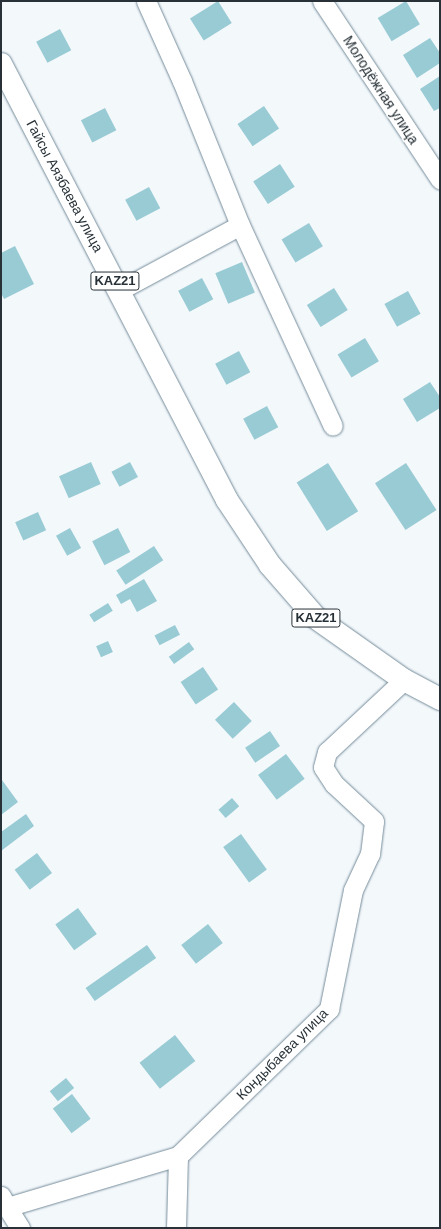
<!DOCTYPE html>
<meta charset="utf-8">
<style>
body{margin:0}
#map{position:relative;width:441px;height:1229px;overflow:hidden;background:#f3f8fb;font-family:Helvetica,sans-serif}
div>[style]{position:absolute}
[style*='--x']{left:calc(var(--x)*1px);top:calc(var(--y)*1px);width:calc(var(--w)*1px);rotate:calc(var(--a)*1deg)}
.building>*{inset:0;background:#99cbd5;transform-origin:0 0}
.roads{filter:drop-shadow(0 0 1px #748b9a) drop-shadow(0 0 1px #748b9a)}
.minor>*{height:19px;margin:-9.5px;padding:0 9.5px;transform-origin:9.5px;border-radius:9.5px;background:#fff}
.highway>*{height:22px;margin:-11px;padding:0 11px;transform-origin:11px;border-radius:11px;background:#fff}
span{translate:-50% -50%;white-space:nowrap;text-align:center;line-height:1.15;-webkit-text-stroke:3px #fff;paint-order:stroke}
.shield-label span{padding:1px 3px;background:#fff;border:1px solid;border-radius:3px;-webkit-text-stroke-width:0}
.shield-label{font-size:13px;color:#273137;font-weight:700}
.street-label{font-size:14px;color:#273137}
.frame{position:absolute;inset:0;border:2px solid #273137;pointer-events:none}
</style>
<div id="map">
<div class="building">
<i style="left:218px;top:1px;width:26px;height:33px;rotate:58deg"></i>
<i style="left:406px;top:1px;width:27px;height:33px;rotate:59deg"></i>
<i style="left:60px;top:29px;width:24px;height:27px;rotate:62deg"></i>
<i style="clip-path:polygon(430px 38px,440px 53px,440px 63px,417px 78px,403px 55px)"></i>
<i style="clip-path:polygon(440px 76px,440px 108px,434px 111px,420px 89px)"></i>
<i style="left:264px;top:106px;width:27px;height:32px;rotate:56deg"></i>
<i style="left:105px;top:108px;width:25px;height:27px;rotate:63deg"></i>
<i style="left:280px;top:164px;width:27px;height:32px;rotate:57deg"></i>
<i style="left:149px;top:187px;width:24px;height:27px;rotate:62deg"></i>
<i style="left:309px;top:223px;width:27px;height:32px;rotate:59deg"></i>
<i style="clip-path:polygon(15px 246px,34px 284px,4px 299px,1px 293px,1px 253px)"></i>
<i style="left:242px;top:262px;width:33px;height:29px;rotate:67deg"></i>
<i style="left:202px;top:278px;width:24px;height:27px;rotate:62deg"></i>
<i style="left:334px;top:288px;width:26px;height:32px;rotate:58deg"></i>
<i style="left:408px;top:291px;width:26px;height:27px;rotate:61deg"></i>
<i style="left:365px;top:338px;width:27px;height:32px;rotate:59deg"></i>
<i style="left:239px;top:351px;width:24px;height:27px;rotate:62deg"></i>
<i style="clip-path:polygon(430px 382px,440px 397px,440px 408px,417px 422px,403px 399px)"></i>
<i style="left:267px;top:406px;width:24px;height:27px;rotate:62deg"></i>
<i style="left:91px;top:462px;width:24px;height:35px;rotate:66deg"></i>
<i style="left:130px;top:462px;width:17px;height:21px;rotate:62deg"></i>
<i style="left:328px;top:463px;width:57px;height:37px;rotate:58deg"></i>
<i style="left:406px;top:463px;width:56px;height:37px;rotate:57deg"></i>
<i style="left:38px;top:512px;width:20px;height:25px;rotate:66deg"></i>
<i style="left:70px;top:528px;width:23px;height:16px;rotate:61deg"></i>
<i style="left:118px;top:528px;width:27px;height:29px;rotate:63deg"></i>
<i style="left:154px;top:546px;width:17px;height:45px;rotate:57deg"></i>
<i style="clip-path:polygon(144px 579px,157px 601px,137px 612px,130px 599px,121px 604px,116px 595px)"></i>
<i style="left:108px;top:603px;width:9px;height:22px;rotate:58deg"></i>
<i style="left:175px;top:625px;width:11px;height:23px;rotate:63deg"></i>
<i style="left:108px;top:641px;width:12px;height:13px;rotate:66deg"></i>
<i style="left:189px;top:642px;width:9px;height:25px;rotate:54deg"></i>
<i style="left:203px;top:667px;width:27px;height:27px;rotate:56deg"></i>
<i style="left:234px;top:702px;width:26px;height:26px;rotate:47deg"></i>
<i style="left:270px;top:731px;width:18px;height:30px;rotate:56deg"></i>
<i style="left:286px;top:754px;width:31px;height:35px;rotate:53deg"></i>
<i style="clip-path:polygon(2px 780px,18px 802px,1px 815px,1px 781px)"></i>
<i style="left:232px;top:798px;width:11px;height:18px;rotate:49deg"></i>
<i style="clip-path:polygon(26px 814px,34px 826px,1px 851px,1px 832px)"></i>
<i style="left:241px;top:834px;width:44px;height:22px;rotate:54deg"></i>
<i style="left:37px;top:853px;width:25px;height:28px;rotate:53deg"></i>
<i style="left:78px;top:908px;width:32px;height:28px;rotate:54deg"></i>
<i style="left:208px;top:924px;width:24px;height:34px;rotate:52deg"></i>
<i style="left:147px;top:945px;width:16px;height:75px;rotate:55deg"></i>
<i style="left:175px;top:1035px;width:33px;height:45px;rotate:52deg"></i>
<i style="left:66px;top:1078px;width:13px;height:21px;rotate:51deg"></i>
<i style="left:72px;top:1094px;width:31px;height:24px;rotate:53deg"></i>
</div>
<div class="roads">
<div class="minor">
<i style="--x:146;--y:1;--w:88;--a:65.8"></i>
<i style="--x:182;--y:81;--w:155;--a:68.1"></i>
<i style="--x:240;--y:225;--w:221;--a:65.2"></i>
<i style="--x:322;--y:1;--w:214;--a:56.5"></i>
<i style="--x:120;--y:290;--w:136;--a:-28.4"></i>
<i style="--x:1;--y:1196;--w:13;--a:61"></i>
<i style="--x:7;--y:1207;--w:178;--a:-16.6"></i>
<i style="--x:178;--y:1156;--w:211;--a:-44.2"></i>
<i style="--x:329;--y:1009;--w:121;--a:-78.6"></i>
<i style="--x:353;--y:890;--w:40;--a:-65"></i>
<i style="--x:370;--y:854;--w:33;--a:-83"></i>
<i style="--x:374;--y:821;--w:54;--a:-137.2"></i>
<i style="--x:334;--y:784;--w:20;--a:-123"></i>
<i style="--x:323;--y:767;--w:16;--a:-75"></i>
<i style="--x:327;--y:752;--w:105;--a:-43.1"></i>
<i style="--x:7;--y:1207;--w:25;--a:58"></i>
<i style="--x:176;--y:1228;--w:72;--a:-88.4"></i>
</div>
<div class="highway">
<i style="--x:1;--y:64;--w:491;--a:62.6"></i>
<i style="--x:227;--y:500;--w:78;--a:56.5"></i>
<i style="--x:270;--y:565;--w:70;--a:49"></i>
<i style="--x:316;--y:618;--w:108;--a:35.2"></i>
<i style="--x:404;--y:680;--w:41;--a:27.8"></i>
</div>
</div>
<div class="shield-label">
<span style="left:115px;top:281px">KAZ21</span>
<span style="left:316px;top:618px">KAZ21</span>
</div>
<div class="street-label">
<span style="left:381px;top:90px;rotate:57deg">Молодёжная улица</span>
<span style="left:65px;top:186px;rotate:62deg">Гайсы Аязбаева улица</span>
<span style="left:282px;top:1054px;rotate:-45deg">Кондыбаева улица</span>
</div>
<div class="frame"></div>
</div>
